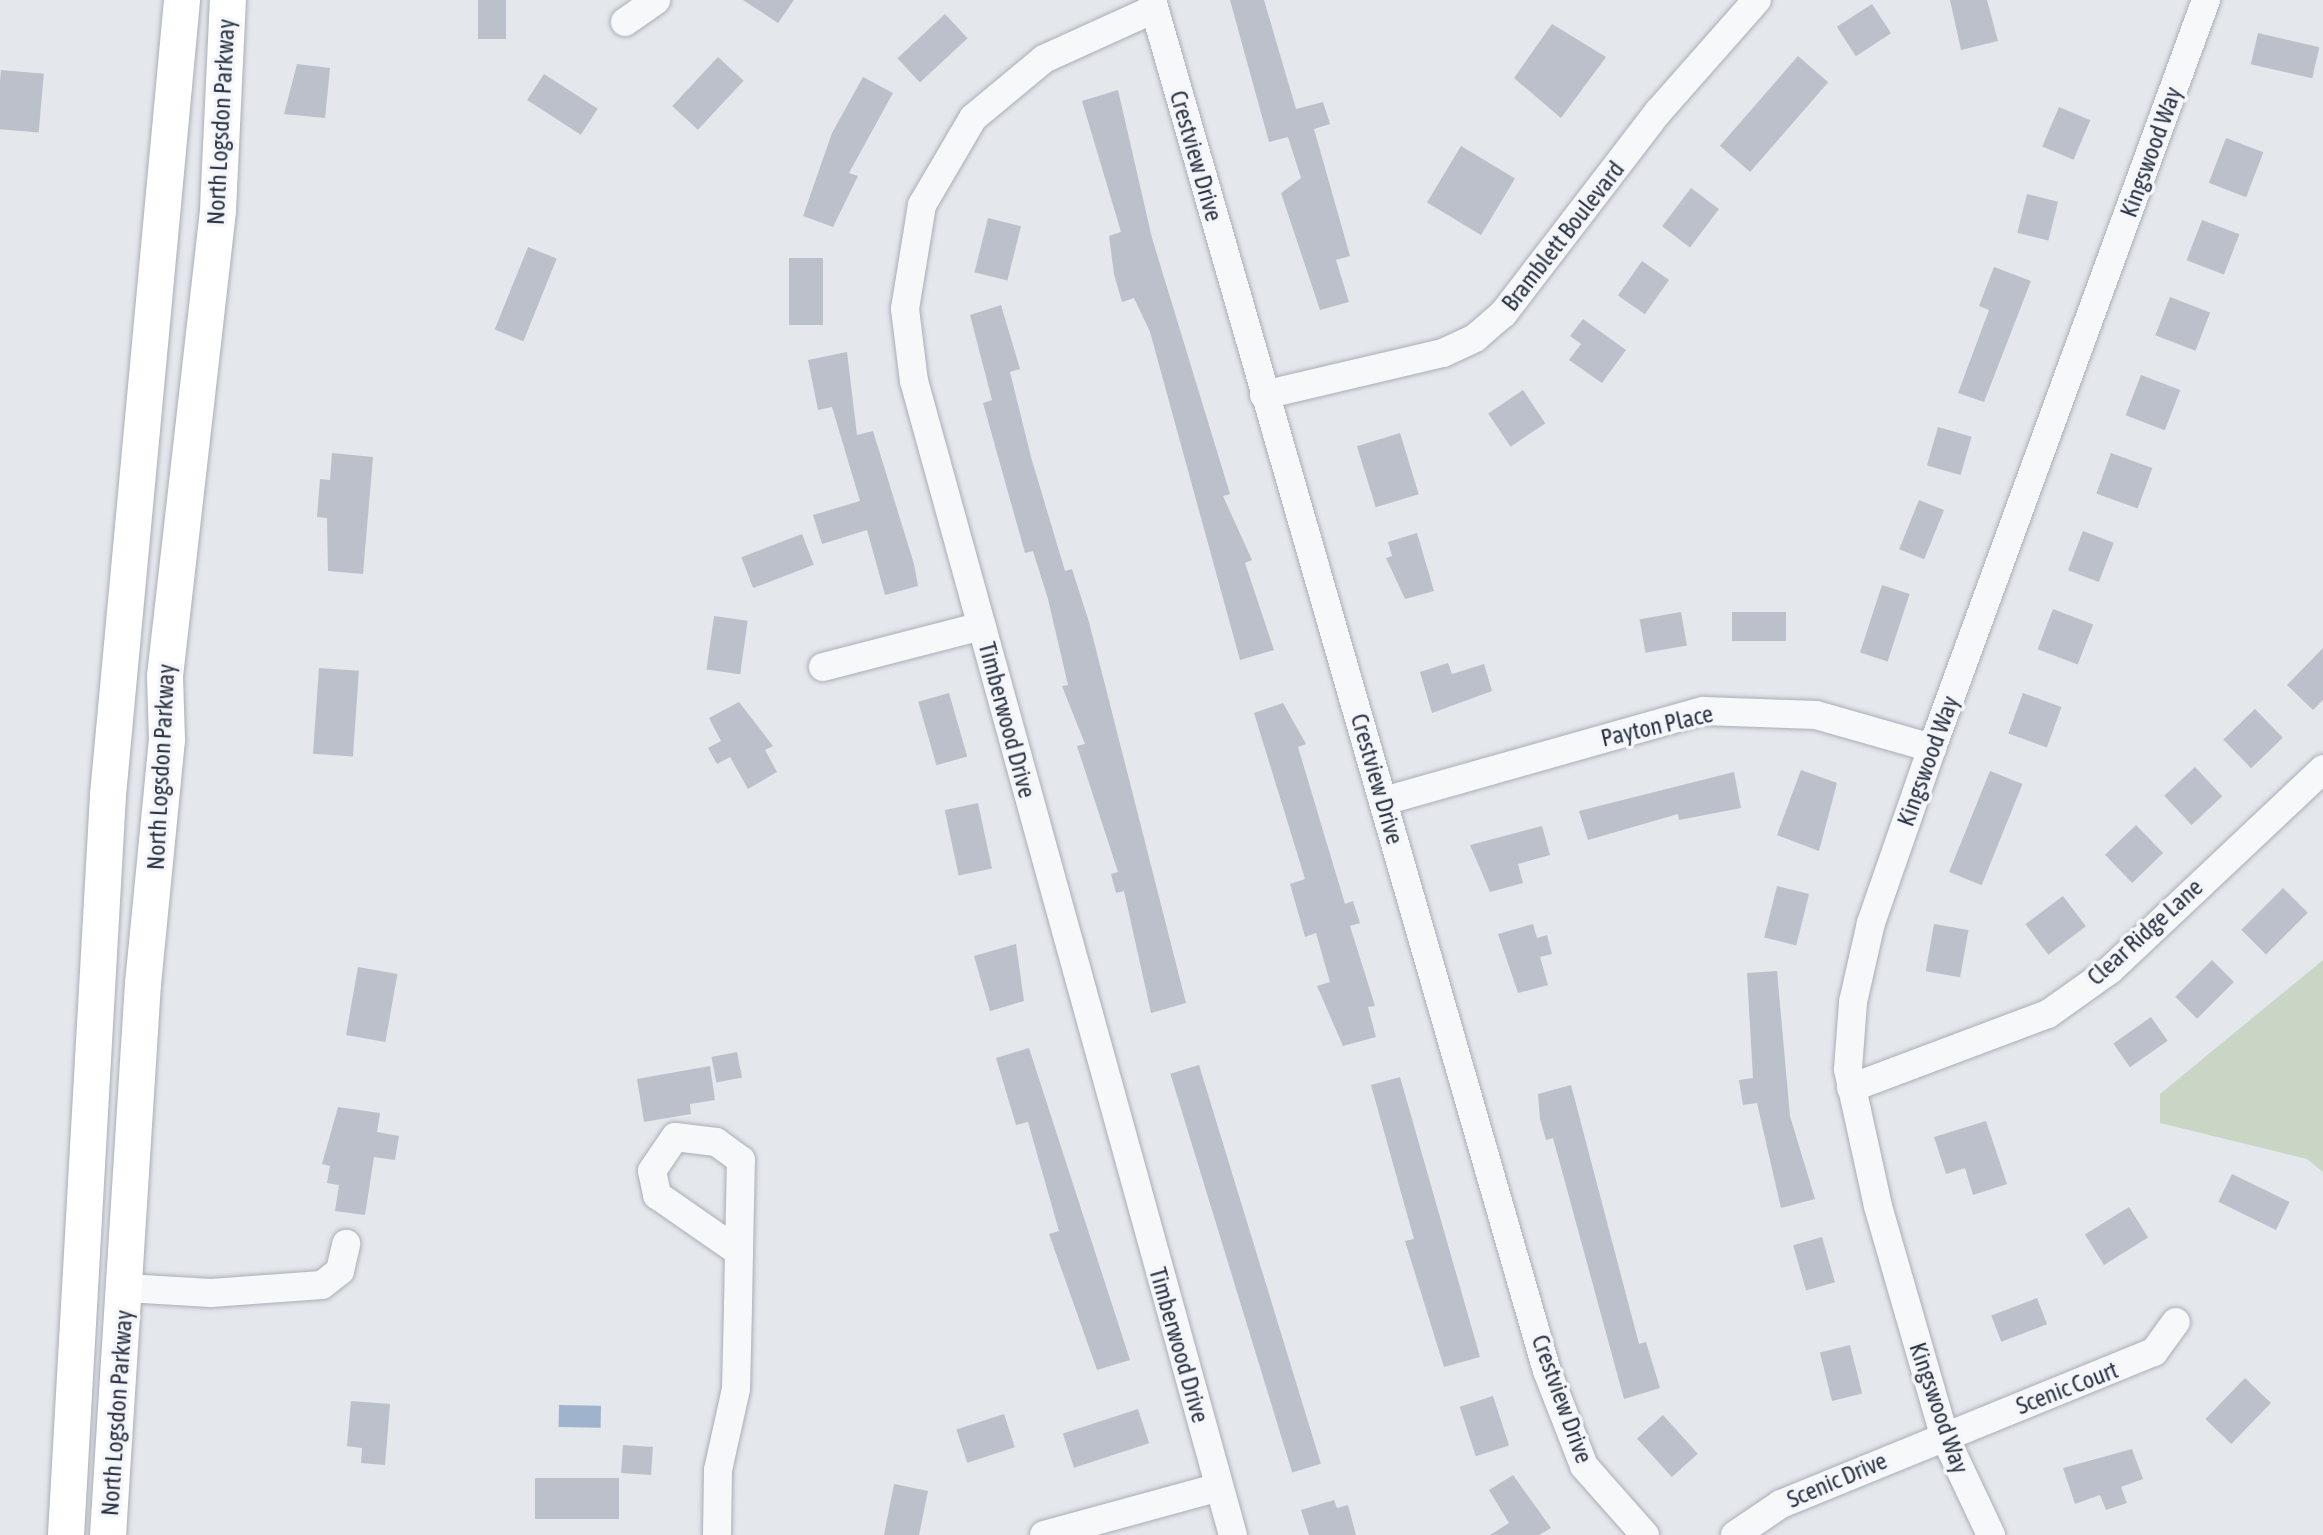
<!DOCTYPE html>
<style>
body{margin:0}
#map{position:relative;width:2323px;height:1535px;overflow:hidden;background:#e4e7ec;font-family:"Asap Condensed",sans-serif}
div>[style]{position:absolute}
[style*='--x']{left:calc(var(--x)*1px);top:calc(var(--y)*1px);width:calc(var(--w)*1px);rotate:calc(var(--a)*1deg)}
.green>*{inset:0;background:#c9d6c5}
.water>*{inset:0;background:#9fb4cc;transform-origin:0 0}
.building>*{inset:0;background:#bbc0ca;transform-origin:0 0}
.roads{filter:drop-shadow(0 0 2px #a9aeb7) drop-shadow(0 0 2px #a9aeb7)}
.minor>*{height:28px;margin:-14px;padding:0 14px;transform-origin:14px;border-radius:14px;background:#f7f8fa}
.major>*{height:36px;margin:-18px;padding:0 18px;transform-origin:18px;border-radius:18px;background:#fff}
span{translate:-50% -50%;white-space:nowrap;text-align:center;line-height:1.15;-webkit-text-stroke:7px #f4f6f9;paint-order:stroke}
.street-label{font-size:24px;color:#2b3445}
</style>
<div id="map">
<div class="green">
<i style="clip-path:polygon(2323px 960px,2323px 1172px,2307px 1159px,2160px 1123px,2160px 1094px)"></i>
</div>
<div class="water">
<i style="left:559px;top:1405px;width:42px;height:22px;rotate:1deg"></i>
</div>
<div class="building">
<i style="left:478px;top:0;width:28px;height:39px"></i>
<i style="clip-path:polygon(743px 0,794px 0,778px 23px)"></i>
<i style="clip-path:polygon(1230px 0,1264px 0,1296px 109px,1323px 102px,1330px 124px,1314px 129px,1350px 256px,1336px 260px,1349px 302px,1320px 310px,1281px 193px,1301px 178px,1288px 137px,1269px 142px)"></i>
<i style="clip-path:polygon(1950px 0,1987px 0,1998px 41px,1961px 50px)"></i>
<i style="left:1872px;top:4px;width:35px;height:42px;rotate:57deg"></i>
<i style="left:945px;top:14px;width:33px;height:65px;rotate:47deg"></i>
<i style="clip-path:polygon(1552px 24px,1606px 57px,1561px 118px,1514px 78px)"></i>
<i style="left:2258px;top:33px;width:63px;height:32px;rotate:13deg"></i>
<i style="left:1798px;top:56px;width:40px;height:119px;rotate:41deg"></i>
<i style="left:718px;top:57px;width:35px;height:67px;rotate:43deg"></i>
<i style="clip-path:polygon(297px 64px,330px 68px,325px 118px,284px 114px)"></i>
<i style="left:1px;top:70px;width:43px;height:59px;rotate:5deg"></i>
<i style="left:544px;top:74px;width:64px;height:31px;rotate:33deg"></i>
<i style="clip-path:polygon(863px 77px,893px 93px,849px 173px,858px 176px,833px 227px,803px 216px,832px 133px)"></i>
<i style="clip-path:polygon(1118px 90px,1152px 238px,1230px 494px,1223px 496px,1252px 560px,1245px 563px,1274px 650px,1240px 660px,1150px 332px,1134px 298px,1122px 302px,1114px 274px,1109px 236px,1121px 232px,1082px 101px)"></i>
<i style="left:2059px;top:107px;width:34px;height:43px;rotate:23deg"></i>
<i style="left:2226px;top:138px;width:40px;height:48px;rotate:21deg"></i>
<i style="left:1461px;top:146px;width:63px;height:66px;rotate:31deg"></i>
<i style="left:1691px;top:188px;width:35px;height:48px;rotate:37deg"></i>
<i style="left:2027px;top:194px;width:32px;height:40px;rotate:14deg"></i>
<i style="left:988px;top:218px;width:34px;height:56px;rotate:14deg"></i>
<i style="left:2202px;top:220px;width:40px;height:43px;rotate:21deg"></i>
<i style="left:528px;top:247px;width:31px;height:89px;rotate:22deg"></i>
<i style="left:789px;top:258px;width:34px;height:67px"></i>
<i style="left:1642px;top:261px;width:33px;height:42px;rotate:35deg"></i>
<i style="clip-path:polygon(1994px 267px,2031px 281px,1984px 402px,1958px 393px,1989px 310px,1979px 306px)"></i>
<i style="left:2170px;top:297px;width:43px;height:41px;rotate:21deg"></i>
<i style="clip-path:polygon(1001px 305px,1020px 369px,1010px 372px,1031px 457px,1065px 571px,1072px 569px,1089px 622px,1186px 1003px,1151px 1013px,1124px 891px,1116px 893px,1111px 874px,1118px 872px,1077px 746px,1085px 744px,1062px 686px,1068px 685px,1048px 599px,1033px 551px,1025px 553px,983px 403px,992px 400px,970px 315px)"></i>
<i style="clip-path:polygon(1583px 319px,1626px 350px,1602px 383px,1569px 360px,1581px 344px,1570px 336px)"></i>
<i style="clip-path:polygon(847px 352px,857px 435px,873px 431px,914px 564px,918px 586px,885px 595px,867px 530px,822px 544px,813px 515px,860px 501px,832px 407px,818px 410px,808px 360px)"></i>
<i style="left:2141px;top:375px;width:42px;height:43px;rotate:21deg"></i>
<i style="left:1523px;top:390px;width:40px;height:42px;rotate:56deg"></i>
<i style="left:1938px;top:427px;width:35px;height:40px;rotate:16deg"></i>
<i style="left:1400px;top:433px;width:64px;height:45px;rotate:73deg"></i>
<i style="clip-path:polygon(332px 453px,373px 457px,363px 574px,328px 571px,327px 518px,317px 517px,320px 479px,330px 480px)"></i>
<i style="left:2111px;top:453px;width:44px;height:43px;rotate:20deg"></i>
<i style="left:1919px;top:500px;width:27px;height:53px;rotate:22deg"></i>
<i style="left:2083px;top:531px;width:33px;height:42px;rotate:21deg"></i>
<i style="clip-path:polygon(1417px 533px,1434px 591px,1405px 599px,1386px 558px,1392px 556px,1388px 542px)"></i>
<i style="left:802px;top:534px;width:33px;height:65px;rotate:69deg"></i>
<i style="left:1882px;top:585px;width:29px;height:71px;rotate:18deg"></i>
<i style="left:2053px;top:609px;width:43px;height:43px;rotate:21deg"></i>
<i style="left:1681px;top:612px;width:34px;height:42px;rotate:80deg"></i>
<i style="left:1786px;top:612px;width:29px;height:54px;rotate:90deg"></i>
<i style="left:714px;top:616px;width:34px;height:54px;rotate:8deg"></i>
<i style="clip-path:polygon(2323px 648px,2323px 700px,2313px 710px,2287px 685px)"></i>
<i style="clip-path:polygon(1448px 663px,1452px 674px,1484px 664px,1492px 691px,1432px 713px,1420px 672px)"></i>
<i style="left:319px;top:668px;width:40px;height:86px;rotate:4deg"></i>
<i style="left:949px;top:693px;width:66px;height:32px;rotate:74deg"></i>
<i style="left:2023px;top:693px;width:41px;height:43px;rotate:20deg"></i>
<i style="clip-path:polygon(739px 702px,773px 746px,765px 750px,777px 772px,748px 789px,730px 757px,717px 764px,708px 748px,721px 741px,709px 718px)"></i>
<i style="clip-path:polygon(1283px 703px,1306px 744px,1298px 747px,1345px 904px,1353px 901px,1360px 923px,1350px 926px,1375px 1006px,1368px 1007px,1376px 1037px,1343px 1046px,1317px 986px,1330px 982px,1316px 933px,1305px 937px,1290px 884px,1305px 879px,1254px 713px)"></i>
<i style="left:2255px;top:709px;width:40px;height:44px;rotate:46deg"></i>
<i style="left:2195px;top:767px;width:40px;height:42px;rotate:47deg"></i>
<i style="clip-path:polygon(1801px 770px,1837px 783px,1819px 851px,1777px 835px)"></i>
<i style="left:1990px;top:771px;width:35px;height:109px;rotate:22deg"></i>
<i style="clip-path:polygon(1734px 772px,1741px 808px,1679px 820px,1678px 814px,1588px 840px,1579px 811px)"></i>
<i style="left:978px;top:803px;width:67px;height:34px;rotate:78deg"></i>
<i style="left:2136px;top:825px;width:39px;height:43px;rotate:46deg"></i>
<i style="clip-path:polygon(1542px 826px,1550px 855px,1518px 864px,1523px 883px,1490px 892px,1470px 845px)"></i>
<i style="left:1777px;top:886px;width:33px;height:53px;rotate:14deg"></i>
<i style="left:2283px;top:888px;width:35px;height:59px;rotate:45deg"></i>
<i style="left:2063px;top:896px;width:38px;height:47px;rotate:53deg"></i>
<i style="clip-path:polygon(1533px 924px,1537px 938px,1547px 935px,1552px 954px,1540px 957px,1548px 985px,1518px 993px,1498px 934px)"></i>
<i style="left:1934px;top:924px;width:35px;height:48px;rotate:10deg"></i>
<i style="clip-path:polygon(1016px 944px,1024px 1001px,990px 1011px,974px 956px)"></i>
<i style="left:2212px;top:960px;width:31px;height:52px;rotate:45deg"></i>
<i style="left:358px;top:967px;width:40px;height:69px;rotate:10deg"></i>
<i style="clip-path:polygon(1777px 971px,1790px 1116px,1815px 1199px,1781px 1208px,1757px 1103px,1743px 1105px,1739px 1080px,1753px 1078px,1747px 973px)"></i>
<i style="left:2151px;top:1017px;width:29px;height:46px;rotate:55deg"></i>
<i style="clip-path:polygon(1029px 1048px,1130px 1360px,1097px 1370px,1049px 1234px,1059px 1231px,1028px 1122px,1016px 1125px,996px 1058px)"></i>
<i style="left:737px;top:1052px;width:26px;height:26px;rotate:79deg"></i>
<i style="left:1199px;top:1065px;width:417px;height:30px;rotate:73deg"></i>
<i style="clip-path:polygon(710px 1066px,715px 1100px,690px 1104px,691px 1114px,644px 1122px,637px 1079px)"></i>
<i style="clip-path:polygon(1400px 1077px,1480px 1357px,1444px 1367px,1405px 1241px,1414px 1239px,1371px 1085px)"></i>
<i style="clip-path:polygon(1571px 1085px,1639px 1344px,1646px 1342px,1660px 1388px,1624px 1399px,1553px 1138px,1546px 1140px,1540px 1119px,1538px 1094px)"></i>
<i style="clip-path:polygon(338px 1107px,380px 1113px,377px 1132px,399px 1136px,395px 1160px,374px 1157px,365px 1215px,335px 1211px,339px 1185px,327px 1183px,330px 1166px,322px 1164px)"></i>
<i style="clip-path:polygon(1986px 1121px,2007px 1184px,1973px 1195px,1965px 1168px,1946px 1174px,1934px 1137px)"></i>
<i style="left:2232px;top:1174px;width:64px;height:31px;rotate:26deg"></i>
<i style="left:2129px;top:1207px;width:36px;height:52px;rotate:58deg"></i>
<i style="left:1822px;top:1237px;width:47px;height:30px;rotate:74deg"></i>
<i style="left:2037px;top:1298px;width:28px;height:49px;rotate:69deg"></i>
<i style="left:1850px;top:1345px;width:50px;height:31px;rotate:76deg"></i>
<i style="left:2245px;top:1378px;width:36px;height:57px;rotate:44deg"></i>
<i style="left:1493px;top:1396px;width:52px;height:35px;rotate:72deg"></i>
<i style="clip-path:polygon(351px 1401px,390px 1404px,385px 1465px,361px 1463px,362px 1448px,347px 1446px)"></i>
<i style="left:1138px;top:1409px;width:36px;height:79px;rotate:72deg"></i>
<i style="left:1004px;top:1414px;width:35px;height:50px;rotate:72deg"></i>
<i style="left:1663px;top:1415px;width:52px;height:35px;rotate:48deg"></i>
<i style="left:623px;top:1445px;width:30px;height:28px;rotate:4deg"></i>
<i style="clip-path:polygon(2132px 1449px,2143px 1479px,2121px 1487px,2127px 1503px,2106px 1510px,2100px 1495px,2075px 1504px,2063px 1468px)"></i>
<i style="clip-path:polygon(1513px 1475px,1551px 1528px,1539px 1535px,1490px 1535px,1509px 1523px,1489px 1490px)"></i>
<i style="left:619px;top:1478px;width:41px;height:84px;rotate:90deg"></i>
<i style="clip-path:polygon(894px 1484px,928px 1491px,919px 1535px,884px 1535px)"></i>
<i style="clip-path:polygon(1334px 1500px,1337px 1508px,1348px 1505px,1356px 1535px,1309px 1535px,1301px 1510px)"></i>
</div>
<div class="roads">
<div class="minor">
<i style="--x:1152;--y:0;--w:1427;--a:73.93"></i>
<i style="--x:1547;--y:1371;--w:102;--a:68.7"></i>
<i style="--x:1584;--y:1466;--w:92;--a:48.5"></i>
<i style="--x:1154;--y:9;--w:121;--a:155.6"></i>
<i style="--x:1044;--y:59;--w:92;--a:140.3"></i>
<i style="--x:973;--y:118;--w:101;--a:120.4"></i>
<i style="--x:922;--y:205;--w:105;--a:99.3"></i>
<i style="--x:905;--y:309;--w:73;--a:82.9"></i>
<i style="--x:914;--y:381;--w:1197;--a:74.55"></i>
<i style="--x:625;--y:22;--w:38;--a:-35"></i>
<i style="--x:1264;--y:395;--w:184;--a:-13.2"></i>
<i style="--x:1443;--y:353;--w:35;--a:-25"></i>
<i style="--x:1475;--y:338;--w:37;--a:-41"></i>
<i style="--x:1503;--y:314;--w:256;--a:-52.5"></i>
<i style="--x:1659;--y:111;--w:148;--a:-48.6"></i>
<i style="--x:823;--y:667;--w:164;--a:-14.5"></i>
<i style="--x:1384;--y:801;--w:331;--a:-15.8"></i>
<i style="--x:1703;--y:711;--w:113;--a:2"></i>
<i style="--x:1816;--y:715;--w:121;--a:15.9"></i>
<i style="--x:1851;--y:1088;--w:210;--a:-20.6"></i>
<i style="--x:2048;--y:1014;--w:76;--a:-35.4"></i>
<i style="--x:2110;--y:970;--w:293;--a:-43.3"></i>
<i style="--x:126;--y:1288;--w:85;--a:3.4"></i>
<i style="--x:211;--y:1293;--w:111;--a:-4.1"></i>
<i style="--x:322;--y:1285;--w:23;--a:-38"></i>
<i style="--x:340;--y:1271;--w:28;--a:-77"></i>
<i style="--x:717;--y:1535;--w:65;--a:-89.1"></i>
<i style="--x:718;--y:1470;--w:83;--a:-77.5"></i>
<i style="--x:736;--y:1389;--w:84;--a:-88.6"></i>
<i style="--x:738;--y:1305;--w:53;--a:-88.9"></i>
<i style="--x:739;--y:1252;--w:92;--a:-88.8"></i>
<i style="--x:741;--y:1160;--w:31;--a:-144"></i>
<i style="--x:716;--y:1142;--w:41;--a:-173"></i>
<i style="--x:675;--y:1137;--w:41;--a:124.1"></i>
<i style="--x:652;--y:1171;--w:25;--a:78"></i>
<i style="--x:657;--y:1195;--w:100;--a:34.8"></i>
<i style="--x:1044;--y:1535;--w:181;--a:-15.3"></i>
<i style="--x:1735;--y:1535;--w:55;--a:-34"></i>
<i style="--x:1781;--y:1504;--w:403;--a:-22.2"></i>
<i style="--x:2154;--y:1352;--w:37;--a:-54"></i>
<i style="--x:1991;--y:1535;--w:110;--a:-115.2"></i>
<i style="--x:1944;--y:1435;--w:238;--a:-106.1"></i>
<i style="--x:1878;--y:1206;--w:140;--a:-102.4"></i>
<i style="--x:1848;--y:1069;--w:67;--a:-85.7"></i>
<i style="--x:1853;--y:1002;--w:81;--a:-77.2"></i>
<i style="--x:1871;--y:923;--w:185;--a:-70.8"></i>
<i style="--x:1932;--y:748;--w:797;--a:-69.88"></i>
</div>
<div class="major">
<i style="--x:66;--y:1535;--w:741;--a:-86.75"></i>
<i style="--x:108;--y:795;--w:798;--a:-84.68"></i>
<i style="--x:108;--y:1535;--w:552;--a:-86.37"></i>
<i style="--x:143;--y:984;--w:245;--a:-84.4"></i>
<i style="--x:167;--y:740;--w:64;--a:-91.8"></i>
<i style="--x:165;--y:676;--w:469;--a:-83.5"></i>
<i style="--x:218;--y:210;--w:210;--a:-87.3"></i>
</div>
</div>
<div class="street-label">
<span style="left:221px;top:122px;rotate:-87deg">North Logsdon Parkway</span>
<span style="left:2151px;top:152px;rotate:-70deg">Kingswood Way</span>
<span style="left:1196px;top:156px;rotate:74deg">Crestview Drive</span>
<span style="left:1563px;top:236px;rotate:-52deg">Bramblett Boulevard</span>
<span style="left:1007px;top:720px;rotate:75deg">Timberwood Drive</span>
<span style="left:1657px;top:726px;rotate:-13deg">Payton Place</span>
<span style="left:1928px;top:761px;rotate:-70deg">Kingswood Way</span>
<span style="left:161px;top:767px;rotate:-87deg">North Logsdon Parkway</span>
<span style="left:1377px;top:779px;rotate:74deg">Crestview Drive</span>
<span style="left:2145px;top:932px;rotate:-42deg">Clear Ridge Lane</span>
<span style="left:1179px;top:1345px;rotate:74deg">Timberwood Drive</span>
<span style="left:2067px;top:1388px;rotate:-21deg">Scenic Court</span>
<span style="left:1562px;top:1399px;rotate:70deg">Crestview Drive</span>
<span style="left:1939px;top:1408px;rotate:71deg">Kingswood Way</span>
<span style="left:117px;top:1413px;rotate:-86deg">North Logsdon Parkway</span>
<span style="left:1837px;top:1480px;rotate:-23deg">Scenic Drive</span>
</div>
</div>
